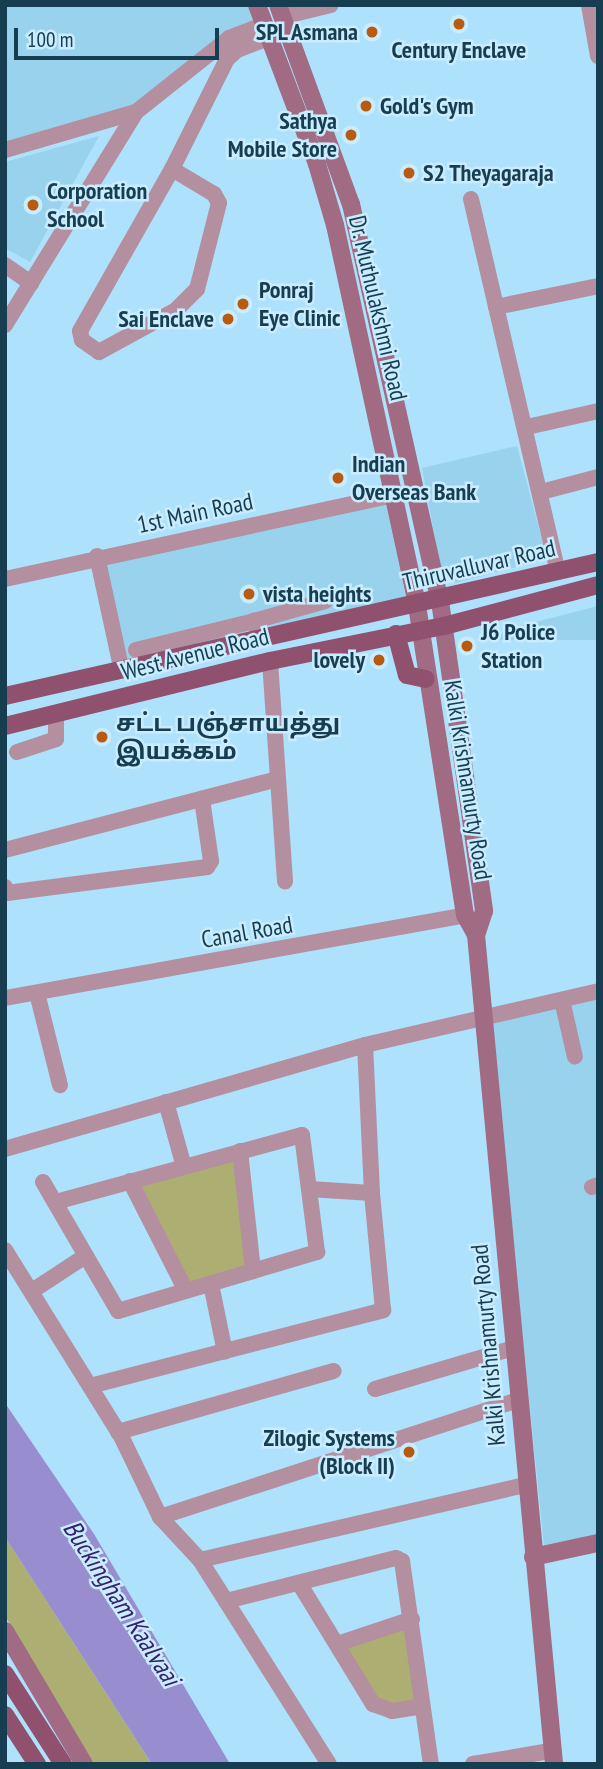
<!DOCTYPE html>
<meta charset="utf-8">
<style>
body{margin:0}
#map{position:relative;width:603px;height:1769px;overflow:hidden;background:#ade1fc;font-family:"PT Sans Narrow","Noto Sans Tamil",sans-serif}
div>[style]{position:absolute}
[style*='--x']{left:calc(var(--x)*1px);top:calc(var(--y)*1px);width:calc(var(--w)*1px);rotate:calc(var(--a)*1deg)}
.built>*{inset:0;background:#99d2ed;transform-origin:0 0}
.green>*{inset:0;background:#acaf71}
.water>*{inset:0;background:#978dcf}
.minor>*{height:16px;margin:-8px;padding:0 8px;transform-origin:8px;border-radius:8px;background:#b48f9f}
.secondary>*{height:18px;margin:-9px;padding:0 9px;transform-origin:9px;border-radius:9px;background:#a06b83}
.primary>*{height:18px;margin:-9px;padding:0 9px;transform-origin:9px;border-radius:9px;background:#90516f}
.dots>*{width:19px;height:19px;translate:-50% -50%;box-sizing:border-box;border:4px solid #c9ecfe;border-radius:50%}
span{translate:-50% -50%;white-space:nowrap;text-align:center;line-height:1.15;-webkit-text-stroke:5px #c9ecfe;paint-order:stroke}
.poi-label{font-size:24px;color:#163e50;font-weight:700}
.right{translate:-100% -50%;text-align:right}
.left{translate:0 -50%;text-align:left}
.street-label{font-size:24px;color:#163e50}
.water-label{font-size:26px;color:#37216f;font-style:italic}
.frame{position:absolute;inset:0;border:7px solid #163e50;pointer-events:none}
.scale{position:absolute;left:14px;top:28px;width:205px;height:32px;box-sizing:border-box;border:4px solid #163e50;border-top:0;padding-left:9px;font-size:21px;line-height:24px;white-space:nowrap;color:#163e50;-webkit-text-stroke:5px #c9ecfe;paint-order:stroke}
</style>
<div id="map">
<div class="built">
<i style="clip-path:polygon(5px 5px,257px 5px,263px 25px,136px 112px,5px 150px)"></i>
<i style="clip-path:polygon(99px 136px,30px 262px,5px 248px,5px 162px)"></i>
<i style="clip-path:polygon(517px 446px,547px 559px,455px 583px,442px 576px,422px 468px)"></i>
<i style="left:386px;top:504px;width:102px;height:294px;rotate:78deg"></i>
<i style="clip-path:polygon(598px 606px,598px 640px,489px 640px,516px 627px)"></i>
<i style="clip-path:polygon(598px 996px,598px 1541px,544px 1546px,491px 1024px)"></i>
</div>
<div class="green">
<i style="clip-path:polygon(235px 1157px,247px 1267px,188px 1283px,136px 1184px)"></i>
<i style="clip-path:polygon(5px 1537px,152px 1764px,94px 1764px,5px 1616px)"></i>
<i style="clip-path:polygon(412px 1623px,421px 1706px,374px 1701px,343px 1646px)"></i>
</div>
<div class="water">
<i style="clip-path:polygon(5px 1403px,94px 1534px,230px 1764px,152px 1764px,5px 1537px)"></i>
</div>
<div class="minor">
<i style="--x:589;--y:5;--w:52;--a:80"></i>
<i style="--x:282;--y:17;--w:50;--a:-13.8"></i>
<i style="--x:5;--y:150;--w:136;--a:-16.2"></i>
<i style="--x:136;--y:112;--w:119;--a:-38.5"></i>
<i style="--x:229;--y:38;--w:36;--a:-21"></i>
<i style="--x:172;--y:169;--w:49;--a:30.8"></i>
<i style="--x:214;--y:194;--w:10;--a:61"></i>
<i style="--x:219;--y:203;--w:89;--a:104.3"></i>
<i style="--x:197;--y:289;--w:30;--a:135"></i>
<i style="--x:176;--y:310;--w:88;--a:151.4"></i>
<i style="--x:99;--y:352;--w:21;--a:-145"></i>
<i style="--x:82;--y:340;--w:9;--a:-103"></i>
<i style="--x:80;--y:331;--w:186;--a:-60.4"></i>
<i style="--x:172;--y:169;--w:123;--a:-63.4"></i>
<i style="--x:227;--y:59;--w:13;--a:-42"></i>
<i style="--x:237;--y:50;--w:33;--a:-21"></i>
<i style="--x:471;--y:199;--w:383;--a:76.9"></i>
<i style="--x:5;--y:265;--w:32;--a:35"></i>
<i style="--x:496;--y:307;--w:104;--a:-11.6"></i>
<i style="--x:5;--y:325;--w:250;--a:-58.4"></i>
<i style="--x:527;--y:427;--w:73;--a:-12.7"></i>
<i style="--x:541;--y:492;--w:59;--a:-14.7"></i>
<i style="--x:97;--y:556;--w:114;--a:77.8"></i>
<i style="--x:5;--y:579;--w:398;--a:-12.2"></i>
<i style="--x:257;--y:629;--w:9;--a:-111"></i>
<i style="--x:254;--y:621;--w:74;--a:-15.7"></i>
<i style="--x:136;--y:650;--w:122;--a:-13.8"></i>
<i style="--x:270;--y:661;--w:221;--a:86.1"></i>
<i style="--x:17;--y:752;--w:41;--a:-18.4"></i>
<i style="--x:56;--y:739;--w:26;--a:-90"></i>
<i style="--x:5;--y:850;--w:281;--a:-14.6"></i>
<i style="--x:5;--y:887;--w:6;--a:72"></i>
<i style="--x:7;--y:893;--w:202;--a:-7.4"></i>
<i style="--x:207;--y:867;--w:7;--a:-56"></i>
<i style="--x:211;--y:861;--w:63;--a:-98.3"></i>
<i style="--x:37;--y:993;--w:95;--a:76"></i>
<i style="--x:5;--y:998;--w:467;--a:-10.2"></i>
<i style="--x:562;--y:1000;--w:58;--a:77.2"></i>
<i style="--x:166;--y:1102;--w:67;--a:74.5"></i>
<i style="--x:5;--y:1149;--w:375;--a:-16.1"></i>
<i style="--x:365;--y:1045;--w:239;--a:-13"></i>
<i style="--x:240;--y:1151;--w:121;--a:83.8"></i>
<i style="--x:130;--y:1181;--w:123;--a:63"></i>
<i style="--x:43;--y:1182;--w:149;--a:59.8"></i>
<i style="--x:118;--y:1311;--w:208;--a:-16.5"></i>
<i style="--x:317;--y:1252;--w:118;--a:-97.3"></i>
<i style="--x:302;--y:1135;--w:256;--a:164.8"></i>
<i style="--x:592;--y:1187;--w:6;--a:-18"></i>
<i style="--x:309;--y:1189;--w:63;--a:3.6"></i>
<i style="--x:5;--y:1250;--w:221;--a:58.1"></i>
<i style="--x:122;--y:1438;--w:88;--a:64.3"></i>
<i style="--x:160;--y:1517;--w:59;--a:47.1"></i>
<i style="--x:200;--y:1560;--w:241;--a:57.7"></i>
<i style="--x:211;--y:1284;--w:69;--a:78.4"></i>
<i style="--x:32;--y:1291;--w:62;--a:-33.2"></i>
<i style="--x:90;--y:1386;--w:303;--a:-14.5"></i>
<i style="--x:383;--y:1310;--w:118;--a:-95.4"></i>
<i style="--x:372;--y:1193;--w:148;--a:-92.7"></i>
<i style="--x:375;--y:1389;--w:144;--a:-16.5"></i>
<i style="--x:118;--y:1432;--w:224;--a:-15.8"></i>
<i style="--x:160;--y:1517;--w:378;--a:-18.1"></i>
<i style="--x:200;--y:1560;--w:334;--a:-13"></i>
<i style="--x:299;--y:1583;--w:142;--a:58.6"></i>
<i style="--x:373;--y:1704;--w:20;--a:20"></i>
<i style="--x:392;--y:1711;--w:30;--a:-9"></i>
<i style="--x:226;--y:1601;--w:175;--a:-14.2"></i>
<i style="--x:396;--y:1558;--w:7;--a:27"></i>
<i style="--x:402;--y:1561;--w:205;--a:81.9"></i>
<i style="--x:337;--y:1644;--w:79;--a:-18.4"></i>
<i style="--x:473;--y:1764;--w:78;--a:-9.6"></i>
</div>
<div class="secondary">
<i style="--x:257;--y:5;--w:170;--a:69.3"></i>
<i style="--x:317;--y:164;--w:64;--a:73.6"></i>
<i style="--x:335;--y:225;--w:389;--a:77.8"></i>
<i style="--x:417;--y:605;--w:314;--a:81.2"></i>
<i style="--x:465;--y:915;--w:23;--a:61"></i>
<i style="--x:278;--y:5;--w:212;--a:69.9"></i>
<i style="--x:351;--y:204;--w:407;--a:77.4"></i>
<i style="--x:440;--y:601;--w:313;--a:81.9"></i>
<i style="--x:484;--y:911;--w:25;--a:108"></i>
<i style="--x:476;--y:935;--w:833;--a:84.62"></i>
<i style="--x:533;--y:1557;--w:66;--a:-12.2"></i>
<i style="--x:5;--y:1631;--w:155;--a:59.3"></i>
</div>
<div class="primary">
<i style="--x:396;--y:634;--w:42;--a:75"></i>
<i style="--x:407;--y:675;--w:19;--a:12"></i>
<i style="--x:5;--y:696;--w:608;--a:-12.73"></i>
<i style="--x:5;--y:726;--w:273;--a:-13.8"></i>
<i style="--x:270;--y:661;--w:177;--a:-11.4"></i>
<i style="--x:444;--y:626;--w:159;--a:-14.9"></i>
<i style="--x:5;--y:1674;--w:107;--a:57.2"></i>
<i style="--x:5;--y:1715;--w:59;--a:56.9"></i>
</div>
<div class="dots">
<i style="left:459px;top:24px;background:#b95a11"></i>
<i style="left:372px;top:32px;background:#b95a11"></i>
<i style="left:366px;top:106px;background:#b95a11"></i>
<i style="left:351px;top:135px;background:#b95a11"></i>
<i style="left:409px;top:173px;background:#b95a11"></i>
<i style="left:33px;top:205px;background:#b95a11"></i>
<i style="left:243px;top:304px;background:#b95a11"></i>
<i style="left:228px;top:319px;background:#b95a11"></i>
<i style="left:338px;top:478px;background:#b95a11"></i>
<i style="left:249px;top:594px;background:#b95a11"></i>
<i style="left:467px;top:646px;background:#b95a11"></i>
<i style="left:379px;top:660px;background:#b95a11"></i>
<i style="left:102px;top:737px;background:#b95a11"></i>
<i style="left:409px;top:1452px;background:#b95a11"></i>
</div>
<div class="poi-label">
<span class="right" style="left:358px;top:32px">SPL Asmana</span>
<span style="left:459px;top:50px">Century Enclave</span>
<span class="left" style="left:380px;top:106px">Gold's Gym</span>
<span class="right" style="left:337px;top:135px">Sathya<br>Mobile Store</span>
<span class="left" style="left:423px;top:173px">S2 Theyagaraja</span>
<span class="left" style="left:47px;top:205px">Corporation<br>School</span>
<span class="left" style="left:259px;top:304px">Ponraj<br>Eye Clinic</span>
<span class="right" style="left:214px;top:319px">Sai Enclave</span>
<span class="left" style="left:352px;top:478px">Indian<br>Overseas Bank</span>
<span class="left" style="left:263px;top:594px">vista heights</span>
<span class="left" style="left:481px;top:646px">J6 Police<br>Station</span>
<span class="right" style="left:365px;top:660px">lovely</span>
<span class="left" style="left:116px;top:737px">சட்ட பஞ்சாயத்து<br>இயக்கம்</span>
<span class="right" style="left:395px;top:1452px">Zilogic Systems<br>(Block II)</span>
</div>
<div class="street-label">
<span style="left:378px;top:308px;rotate:77deg">Dr. Muthulakshmi Road</span>
<span style="left:195px;top:513px;rotate:-12deg">1st Main Road</span>
<span style="left:479px;top:565px;rotate:-13deg">Thiruvalluvar Road</span>
<span style="left:195px;top:654px;rotate:-14deg">West Avenue Road</span>
<span style="left:468px;top:780px;rotate:81deg">Kalki Krishnamurty Road</span>
<span style="left:247px;top:932px;rotate:-10deg">Canal Road</span>
<span style="left:488px;top:1345px;rotate:-95deg">Kalki Krishnamurty Road</span>
</div>
<div class="water-label">
<span style="left:122px;top:1603px;rotate:57deg">Buckingham Kaalvaai</span>
</div>
<div class="frame"></div>
<div class="scale">100 m</div>
</div>
